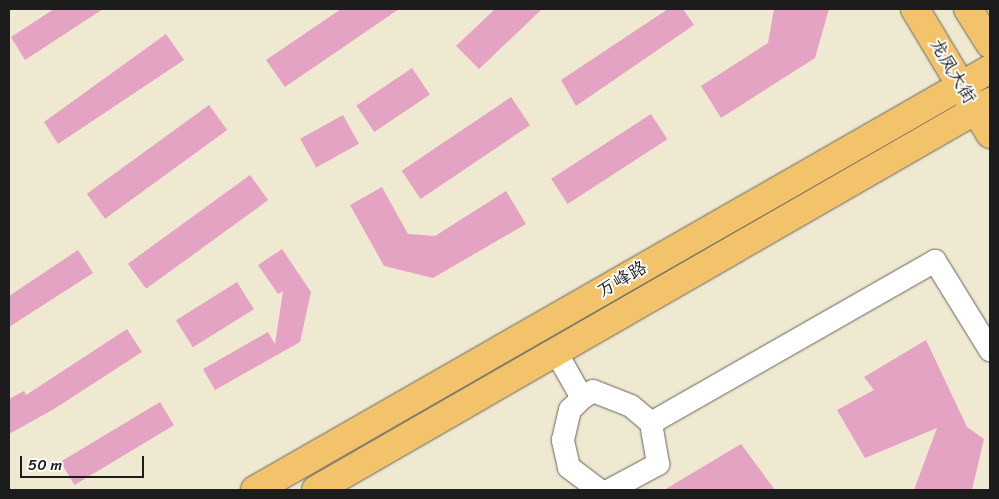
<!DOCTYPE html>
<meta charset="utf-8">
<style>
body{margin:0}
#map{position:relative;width:999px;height:499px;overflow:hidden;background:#f0e9d1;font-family:Sriracha,"LXGW WenKai TC",sans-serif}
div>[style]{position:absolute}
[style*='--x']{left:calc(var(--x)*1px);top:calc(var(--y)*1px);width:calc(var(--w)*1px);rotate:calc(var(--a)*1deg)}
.building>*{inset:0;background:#e4a3c2;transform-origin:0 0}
.roads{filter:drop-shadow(0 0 1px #66645b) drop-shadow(0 0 1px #66645b)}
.minor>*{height:22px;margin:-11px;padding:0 11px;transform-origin:11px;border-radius:11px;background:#fff}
.major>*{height:28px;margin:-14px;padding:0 14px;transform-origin:14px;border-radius:14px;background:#f2c36a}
span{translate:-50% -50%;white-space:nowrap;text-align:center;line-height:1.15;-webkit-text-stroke:4px #fff;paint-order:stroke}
.street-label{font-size:18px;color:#1c1c1c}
.frame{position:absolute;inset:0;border:10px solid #1c1c1c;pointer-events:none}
.scale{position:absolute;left:20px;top:456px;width:124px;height:22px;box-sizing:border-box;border:2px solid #1c1c1c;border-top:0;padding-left:6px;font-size:15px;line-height:18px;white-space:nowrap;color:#1c1c1c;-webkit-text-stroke:4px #fff;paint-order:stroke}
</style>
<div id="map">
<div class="building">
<i style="clip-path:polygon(54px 9px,103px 9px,25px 60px,11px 37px)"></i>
<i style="clip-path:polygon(341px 9px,399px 9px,285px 87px,266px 60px)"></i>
<i style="clip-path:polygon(495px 9px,542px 9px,479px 69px,456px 46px)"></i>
<i style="clip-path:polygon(668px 9px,683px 9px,694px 25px,576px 106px,561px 80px)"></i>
<i style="clip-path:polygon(774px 9px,829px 9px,815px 58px,721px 118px,701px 86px,768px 43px)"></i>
<i style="clip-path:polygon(166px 34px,184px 60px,58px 144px,44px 122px)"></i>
<i style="left:412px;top:68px;width:32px;height:67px;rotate:56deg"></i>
<i style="left:511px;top:97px;width:34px;height:132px;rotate:56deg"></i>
<i style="left:209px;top:105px;width:31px;height:151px;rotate:54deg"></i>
<i style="left:651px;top:114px;width:30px;height:119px;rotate:57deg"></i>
<i style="left:343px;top:115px;width:33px;height:49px;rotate:61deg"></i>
<i style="left:250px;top:175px;width:31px;height:151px;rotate:54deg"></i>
<i style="clip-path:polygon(382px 187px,408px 234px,435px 236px,506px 191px,526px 224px,433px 278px,384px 266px,350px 205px)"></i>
<i style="clip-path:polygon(282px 249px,311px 292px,300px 342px,215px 390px,203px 369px,268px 332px,275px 344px,283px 291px,278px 294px,258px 265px)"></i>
<i style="clip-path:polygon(78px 250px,93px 273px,9px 327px,9px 296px)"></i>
<i style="left:237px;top:282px;width:32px;height:72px;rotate:58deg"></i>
<i style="clip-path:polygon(127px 329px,142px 352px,54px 409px,9px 434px,9px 399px,24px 391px,26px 395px)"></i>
<i style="clip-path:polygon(926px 340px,967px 427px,984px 439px,972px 490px,914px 490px,937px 428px,865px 458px,837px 410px,874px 390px,864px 377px)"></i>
<i style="left:160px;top:402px;width:27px;height:116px;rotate:59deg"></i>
<i style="clip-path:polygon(741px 444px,775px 490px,664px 490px)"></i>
</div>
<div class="roads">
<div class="minor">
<i style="--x:556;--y:352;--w:53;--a:60.5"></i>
<i style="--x:599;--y:490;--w:38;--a:-143"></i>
<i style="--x:569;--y:467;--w:28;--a:-103"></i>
<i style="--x:563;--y:440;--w:31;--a:-77"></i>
<i style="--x:570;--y:410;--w:17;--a:-45"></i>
<i style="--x:582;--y:398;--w:13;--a:-32"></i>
<i style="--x:593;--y:391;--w:41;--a:21.5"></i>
<i style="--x:631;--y:406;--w:26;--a:40"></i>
<i style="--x:651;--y:423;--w:327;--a:-29.7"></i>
<i style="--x:935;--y:261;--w:105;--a:58.3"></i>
<i style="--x:610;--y:490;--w:55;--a:-28.4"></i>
<i style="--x:658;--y:464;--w:42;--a:-99.7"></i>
</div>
<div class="major">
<i style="--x:915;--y:9;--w:146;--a:59"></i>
<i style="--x:968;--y:9;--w:41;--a:57.8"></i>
<i style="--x:255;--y:490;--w:847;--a:-29.8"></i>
<i style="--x:316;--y:490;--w:778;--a:-29.93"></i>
</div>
</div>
<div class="street-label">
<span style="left:953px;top:71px;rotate:59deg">龙凤大街</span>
<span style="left:622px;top:279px;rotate:-30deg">万峰路</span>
</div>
<div class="frame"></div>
<div class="scale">50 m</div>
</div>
